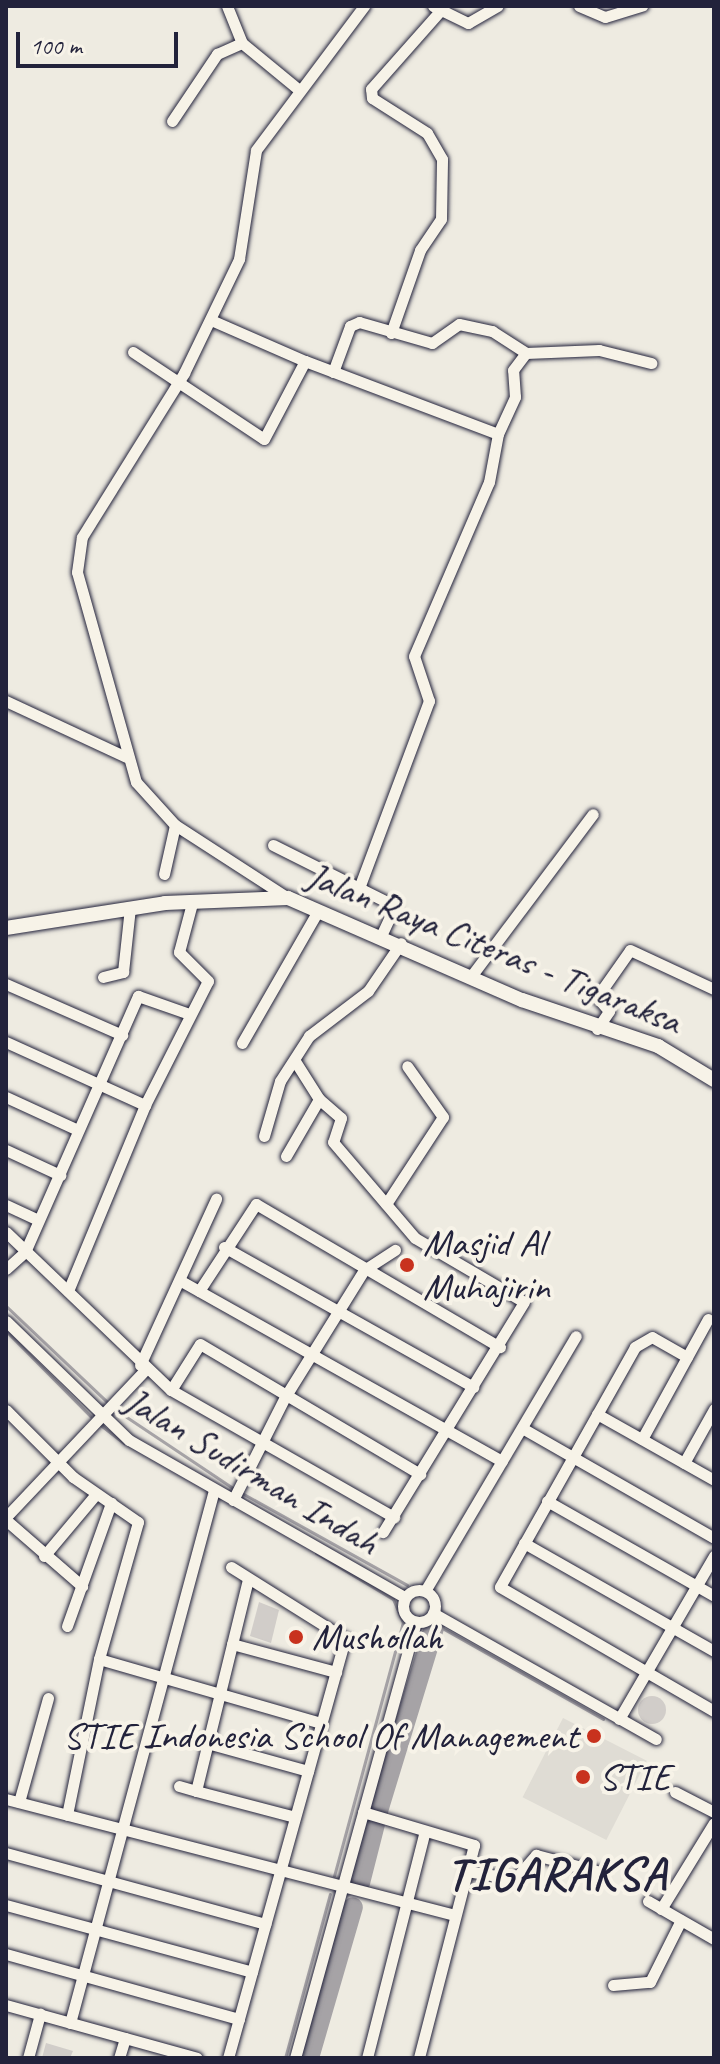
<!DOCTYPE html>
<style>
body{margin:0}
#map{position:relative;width:720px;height:2064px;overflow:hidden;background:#eeebe1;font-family:Caveat,sans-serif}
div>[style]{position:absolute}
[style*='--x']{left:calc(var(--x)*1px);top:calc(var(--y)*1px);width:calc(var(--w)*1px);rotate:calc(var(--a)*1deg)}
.built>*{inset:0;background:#dfdcd4;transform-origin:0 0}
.green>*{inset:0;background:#d1cdc9}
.round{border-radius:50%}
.stream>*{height:3px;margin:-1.5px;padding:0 1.5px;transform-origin:1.5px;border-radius:1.5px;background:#a6a3a6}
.river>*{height:20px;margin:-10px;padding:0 10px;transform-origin:10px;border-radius:10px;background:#a6a3a6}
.roads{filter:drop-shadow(0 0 2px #22223b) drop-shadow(0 0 2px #22223b)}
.minor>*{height:11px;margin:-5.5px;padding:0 5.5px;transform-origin:5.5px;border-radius:5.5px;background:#f7f3e8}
.minor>.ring{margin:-5.5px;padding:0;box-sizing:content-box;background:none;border:11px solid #f7f3e8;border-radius:50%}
.major>*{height:14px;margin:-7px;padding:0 7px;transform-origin:7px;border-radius:7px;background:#f7f3e8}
.dots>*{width:22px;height:22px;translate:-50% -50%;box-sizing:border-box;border:4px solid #f7f3e8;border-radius:50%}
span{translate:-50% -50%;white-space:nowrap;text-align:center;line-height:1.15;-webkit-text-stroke:8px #f7f3e8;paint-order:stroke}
.street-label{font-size:38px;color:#22223b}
.poi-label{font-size:38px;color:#22223b}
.left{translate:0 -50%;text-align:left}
.right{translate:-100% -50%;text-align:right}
.district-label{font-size:46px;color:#22223b;font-weight:700;letter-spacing:2px}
.frame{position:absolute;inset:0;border:8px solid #22223b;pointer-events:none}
.scale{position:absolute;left:16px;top:32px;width:162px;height:36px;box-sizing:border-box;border:4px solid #22223b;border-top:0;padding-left:10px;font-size:24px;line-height:28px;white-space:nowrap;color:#22223b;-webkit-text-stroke:6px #f7f3e8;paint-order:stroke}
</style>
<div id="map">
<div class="built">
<i style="left:563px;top:1718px;width:94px;height:89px;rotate:27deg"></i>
</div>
<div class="green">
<i style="clip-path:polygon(259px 1602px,279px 1610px,271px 1643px,250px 1636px)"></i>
<i class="round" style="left:638px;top:1696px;width:28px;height:28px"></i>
<i style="clip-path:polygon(46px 2043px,73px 2051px,70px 2058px,42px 2058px)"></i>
</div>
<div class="stream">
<i style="--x:6;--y:1306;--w:139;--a:43.5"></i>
<i style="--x:6;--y:1331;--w:120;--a:45.3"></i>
<i style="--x:113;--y:1408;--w:144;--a:33.7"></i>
<i style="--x:98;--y:1423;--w:33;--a:38"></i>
<i style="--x:240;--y:1492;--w:191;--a:29.1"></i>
<i style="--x:316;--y:1553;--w:90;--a:30.9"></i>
<i style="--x:393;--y:1599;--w:25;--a:67"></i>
<i style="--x:403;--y:1622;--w:263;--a:105.2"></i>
<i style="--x:435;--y:1624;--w:193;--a:29.5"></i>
<i style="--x:285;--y:2058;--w:170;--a:-74.7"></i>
</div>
<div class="river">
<i style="--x:378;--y:1811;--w:195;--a:-73"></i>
<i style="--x:360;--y:1883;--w:61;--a:-75.7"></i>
<i style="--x:309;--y:2058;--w:157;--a:-73.8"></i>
</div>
<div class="roads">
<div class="minor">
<i style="--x:227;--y:6;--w:40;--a:68"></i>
<i style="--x:242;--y:43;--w:72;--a:39.4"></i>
<i style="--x:433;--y:6;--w:39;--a:26"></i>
<i style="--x:468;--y:23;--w:34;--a:-30"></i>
<i style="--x:579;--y:6;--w:28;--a:23"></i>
<i style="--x:605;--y:17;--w:39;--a:-17"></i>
<i style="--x:172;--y:121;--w:81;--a:-56.1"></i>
<i style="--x:217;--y:54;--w:27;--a:-24"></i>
<i style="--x:211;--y:320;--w:103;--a:23.6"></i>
<i style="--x:391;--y:333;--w:88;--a:-70.7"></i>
<i style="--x:420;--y:250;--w:37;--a:-56"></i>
<i style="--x:441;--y:219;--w:60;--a:-89"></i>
<i style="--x:442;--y:159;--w:30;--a:-120"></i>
<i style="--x:427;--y:133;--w:65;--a:-147.5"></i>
<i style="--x:372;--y:98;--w:9;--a:-96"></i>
<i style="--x:371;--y:89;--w:106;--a:-48.5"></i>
<i style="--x:133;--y:352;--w:157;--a:33.6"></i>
<i style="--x:264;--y:439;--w:88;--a:-62.3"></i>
<i style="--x:305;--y:361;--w:206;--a:20.7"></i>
<i style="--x:333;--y:372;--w:49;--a:-69.7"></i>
<i style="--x:350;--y:326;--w:10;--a:-24"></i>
<i style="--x:359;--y:322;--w:76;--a:16"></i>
<i style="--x:432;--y:343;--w:33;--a:-35"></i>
<i style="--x:459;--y:324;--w:34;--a:12"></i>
<i style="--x:492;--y:331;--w:40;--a:32.9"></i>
<i style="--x:526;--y:353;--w:73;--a:-2.4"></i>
<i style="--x:599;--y:350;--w:54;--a:14"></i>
<i style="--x:6;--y:701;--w:132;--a:25"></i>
<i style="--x:273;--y:845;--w:96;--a:26.6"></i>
<i style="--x:164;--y:874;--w:50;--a:-77.3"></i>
<i style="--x:288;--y:898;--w:135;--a:-147.1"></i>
<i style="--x:175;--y:825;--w:58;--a:-132.2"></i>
<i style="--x:136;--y:782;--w:218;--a:-105.7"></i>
<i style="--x:77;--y:572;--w:35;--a:-82"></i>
<i style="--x:82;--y:537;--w:193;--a:-58.1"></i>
<i style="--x:184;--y:373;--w:127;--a:-64.2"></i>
<i style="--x:239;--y:259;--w:110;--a:-81.1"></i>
<i style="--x:256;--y:150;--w:180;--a:-53.1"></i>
<i style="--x:380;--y:938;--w:35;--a:-65"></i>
<i style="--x:395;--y:906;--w:40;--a:-153.4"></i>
<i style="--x:359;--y:888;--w:200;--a:-69.5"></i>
<i style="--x:429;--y:701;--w:47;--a:-108.4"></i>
<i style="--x:414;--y:656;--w:189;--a:-66.7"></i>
<i style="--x:489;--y:482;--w:49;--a:-79.4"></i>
<i style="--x:498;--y:434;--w:41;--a:-65.3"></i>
<i style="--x:515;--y:397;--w:27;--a:-94"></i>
<i style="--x:513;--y:370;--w:21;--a:-53"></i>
<i style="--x:472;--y:975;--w:201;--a:-53.1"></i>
<i style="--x:103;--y:977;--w:21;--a:-14"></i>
<i style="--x:123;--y:972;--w:64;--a:-83.8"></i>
<i style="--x:6;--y:984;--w:127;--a:23.7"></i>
<i style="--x:597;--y:1029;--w:22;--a:-56"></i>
<i style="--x:609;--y:1011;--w:18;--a:-131"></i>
<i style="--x:597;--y:997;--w:57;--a:-54.9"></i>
<i style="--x:630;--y:950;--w:93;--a:24.9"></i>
<i style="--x:6;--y:1042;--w:153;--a:24.4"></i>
<i style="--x:242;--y:1043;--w:152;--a:-60.1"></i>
<i style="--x:6;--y:1097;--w:79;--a:24.6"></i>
<i style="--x:319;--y:1099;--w:29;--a:41"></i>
<i style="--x:341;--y:1118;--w:25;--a:108"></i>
<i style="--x:333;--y:1142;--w:126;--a:49.5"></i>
<i style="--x:415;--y:1238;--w:126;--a:30.4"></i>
<i style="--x:524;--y:1302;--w:270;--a:121.5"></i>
<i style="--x:264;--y:1136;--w:57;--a:-73.8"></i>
<i style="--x:280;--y:1081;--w:54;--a:-57.2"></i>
<i style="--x:309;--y:1036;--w:74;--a:-37.3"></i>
<i style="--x:368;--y:991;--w:58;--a:-55.5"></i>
<i style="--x:6;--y:1150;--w:60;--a:24.8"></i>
<i style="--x:286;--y:1156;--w:66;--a:-59.9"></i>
<i style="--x:319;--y:1099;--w:45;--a:-122.3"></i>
<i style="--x:386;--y:1204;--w:104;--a:-56.8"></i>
<i style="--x:443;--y:1117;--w:62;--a:-125.2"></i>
<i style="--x:6;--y:1205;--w:35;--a:25"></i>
<i style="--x:6;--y:1232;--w:228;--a:43.8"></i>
<i style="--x:171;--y:1390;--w:257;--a:29.7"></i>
<i style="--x:224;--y:1247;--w:286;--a:29.3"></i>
<i style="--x:6;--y:1269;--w:25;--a:-42"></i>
<i style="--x:25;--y:1252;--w:280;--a:-66.2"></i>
<i style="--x:138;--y:996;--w:54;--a:19.4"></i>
<i style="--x:181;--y:1281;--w:368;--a:29.3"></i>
<i style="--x:68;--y:1291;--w:201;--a:-67.5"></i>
<i style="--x:145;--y:1105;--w:139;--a:-63.1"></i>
<i style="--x:208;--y:981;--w:41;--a:-135"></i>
<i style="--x:179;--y:952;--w:51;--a:-75.1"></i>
<i style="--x:199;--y:1291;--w:104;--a:-56.8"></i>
<i style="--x:256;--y:1204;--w:283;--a:30.4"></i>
<i style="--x:6;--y:1321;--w:171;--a:44.1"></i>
<i style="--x:129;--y:1440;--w:317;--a:29.7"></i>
<i style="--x:687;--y:1357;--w:40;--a:-150.3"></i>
<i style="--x:652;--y:1337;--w:20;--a:150"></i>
<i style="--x:635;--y:1347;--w:275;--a:119.4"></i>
<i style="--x:500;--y:1587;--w:247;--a:30.1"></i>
<i style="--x:140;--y:1365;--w:183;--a:-65.4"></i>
<i style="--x:171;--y:1390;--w:54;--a:-57.8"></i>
<i style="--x:200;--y:1344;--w:256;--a:30.6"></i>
<i style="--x:6;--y:1410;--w:95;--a:45"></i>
<i style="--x:73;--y:1477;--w:79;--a:34.7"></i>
<i style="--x:138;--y:1522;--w:142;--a:105.9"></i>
<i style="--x:99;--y:1659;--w:159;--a:101.6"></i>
<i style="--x:597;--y:1414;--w:134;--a:29.4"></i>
<i style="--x:522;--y:1428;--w:221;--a:29.8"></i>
<i style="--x:642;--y:1439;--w:137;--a:-61.2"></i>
<i style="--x:684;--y:1463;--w:62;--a:-60.9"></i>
<i style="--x:233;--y:1500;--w:115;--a:-63.2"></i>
<i style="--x:285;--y:1397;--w:150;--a:-58.1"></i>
<i style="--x:364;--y:1270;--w:37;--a:-33"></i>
<i style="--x:547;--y:1501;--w:192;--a:29.6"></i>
<i style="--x:6;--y:1517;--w:202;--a:-46.6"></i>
<i style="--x:6;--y:1520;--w:101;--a:41"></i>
<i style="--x:524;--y:1543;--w:219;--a:29.6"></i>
<i style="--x:44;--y:1556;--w:81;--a:-50"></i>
<i style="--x:231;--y:1567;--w:139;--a:32.1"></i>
<i class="ring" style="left:403px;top:1590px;width:21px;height:21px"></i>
<i style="--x:425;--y:1591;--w:296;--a:-59.4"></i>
<i style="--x:433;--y:1613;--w:256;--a:29.5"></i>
<i style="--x:67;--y:1626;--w:131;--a:-70.3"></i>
<i style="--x:232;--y:1644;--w:108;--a:15.1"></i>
<i style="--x:99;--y:1659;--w:231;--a:16.1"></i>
<i style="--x:619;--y:1719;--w:189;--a:-59.8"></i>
<i style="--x:207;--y:1743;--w:105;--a:15.5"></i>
<i style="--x:179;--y:1786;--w:18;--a:16"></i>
<i style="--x:196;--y:1791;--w:218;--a:-76.2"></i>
<i style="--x:196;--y:1791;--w:102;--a:14.7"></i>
<i style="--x:675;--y:1792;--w:44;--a:27.1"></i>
<i style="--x:6;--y:1799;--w:462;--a:14.5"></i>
<i style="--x:19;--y:1802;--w:108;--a:-74.4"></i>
<i style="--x:363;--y:1812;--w:116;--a:16.6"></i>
<i style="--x:474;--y:1845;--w:220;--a:104.5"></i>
<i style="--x:6;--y:1853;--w:269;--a:15.3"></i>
<i style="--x:467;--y:1871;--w:49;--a:9.5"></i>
<i style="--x:515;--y:1879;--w:32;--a:-49"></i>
<i style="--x:536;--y:1855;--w:66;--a:14.9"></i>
<i style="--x:648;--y:1901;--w:76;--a:29.9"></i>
<i style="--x:6;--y:1905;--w:255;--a:15.2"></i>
<i style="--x:661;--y:1909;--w:101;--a:-58.4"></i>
<i style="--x:6;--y:1954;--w:242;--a:15.6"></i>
<i style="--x:613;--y:1985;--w:37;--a:-5"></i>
<i style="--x:650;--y:1982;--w:69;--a:-63.4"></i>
<i style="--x:6;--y:2005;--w:198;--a:15.5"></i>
<i style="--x:70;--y:2023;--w:552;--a:-74.88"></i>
<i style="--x:28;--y:2058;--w:46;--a:-74.7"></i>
<i style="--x:119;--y:2058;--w:21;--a:-73"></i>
<i style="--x:228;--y:2058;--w:436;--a:-74.4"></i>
<i style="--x:295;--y:2058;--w:452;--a:-74.5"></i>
<i style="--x:367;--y:2058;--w:234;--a:-75.7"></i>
</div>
<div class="major">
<i style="--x:6;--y:928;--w:161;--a:-8.9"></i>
<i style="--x:165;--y:903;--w:123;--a:-2.3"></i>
<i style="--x:288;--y:898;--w:255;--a:23.6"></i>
<i style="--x:522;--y:1000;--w:144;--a:18.7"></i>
<i style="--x:658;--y:1046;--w:66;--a:31.3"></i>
</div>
</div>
<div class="dots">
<i style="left:407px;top:1265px;background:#c8321e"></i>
<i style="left:296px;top:1637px;background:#c8321e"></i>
<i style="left:594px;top:1736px;background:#c8321e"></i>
<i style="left:583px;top:1777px;background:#c8321e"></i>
</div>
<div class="street-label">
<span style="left:494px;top:948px;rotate:22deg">Jalan Raya Citeras - Tigaraksa</span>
<span style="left:252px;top:1471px;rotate:31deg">Jalan Sudirman Indah</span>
</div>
<div class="poi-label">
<span class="left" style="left:423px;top:1265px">Masjid Al<br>Muhajirin</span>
<span class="left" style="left:312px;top:1637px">Mushollah</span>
<span class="right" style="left:578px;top:1736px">STIE Indonesia School Of Management</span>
<span class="left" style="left:599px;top:1777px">STIE</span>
</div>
<div class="district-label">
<span style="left:557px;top:1874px">TIGARAKSA</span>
</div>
<div class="frame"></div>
<div class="scale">100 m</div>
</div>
